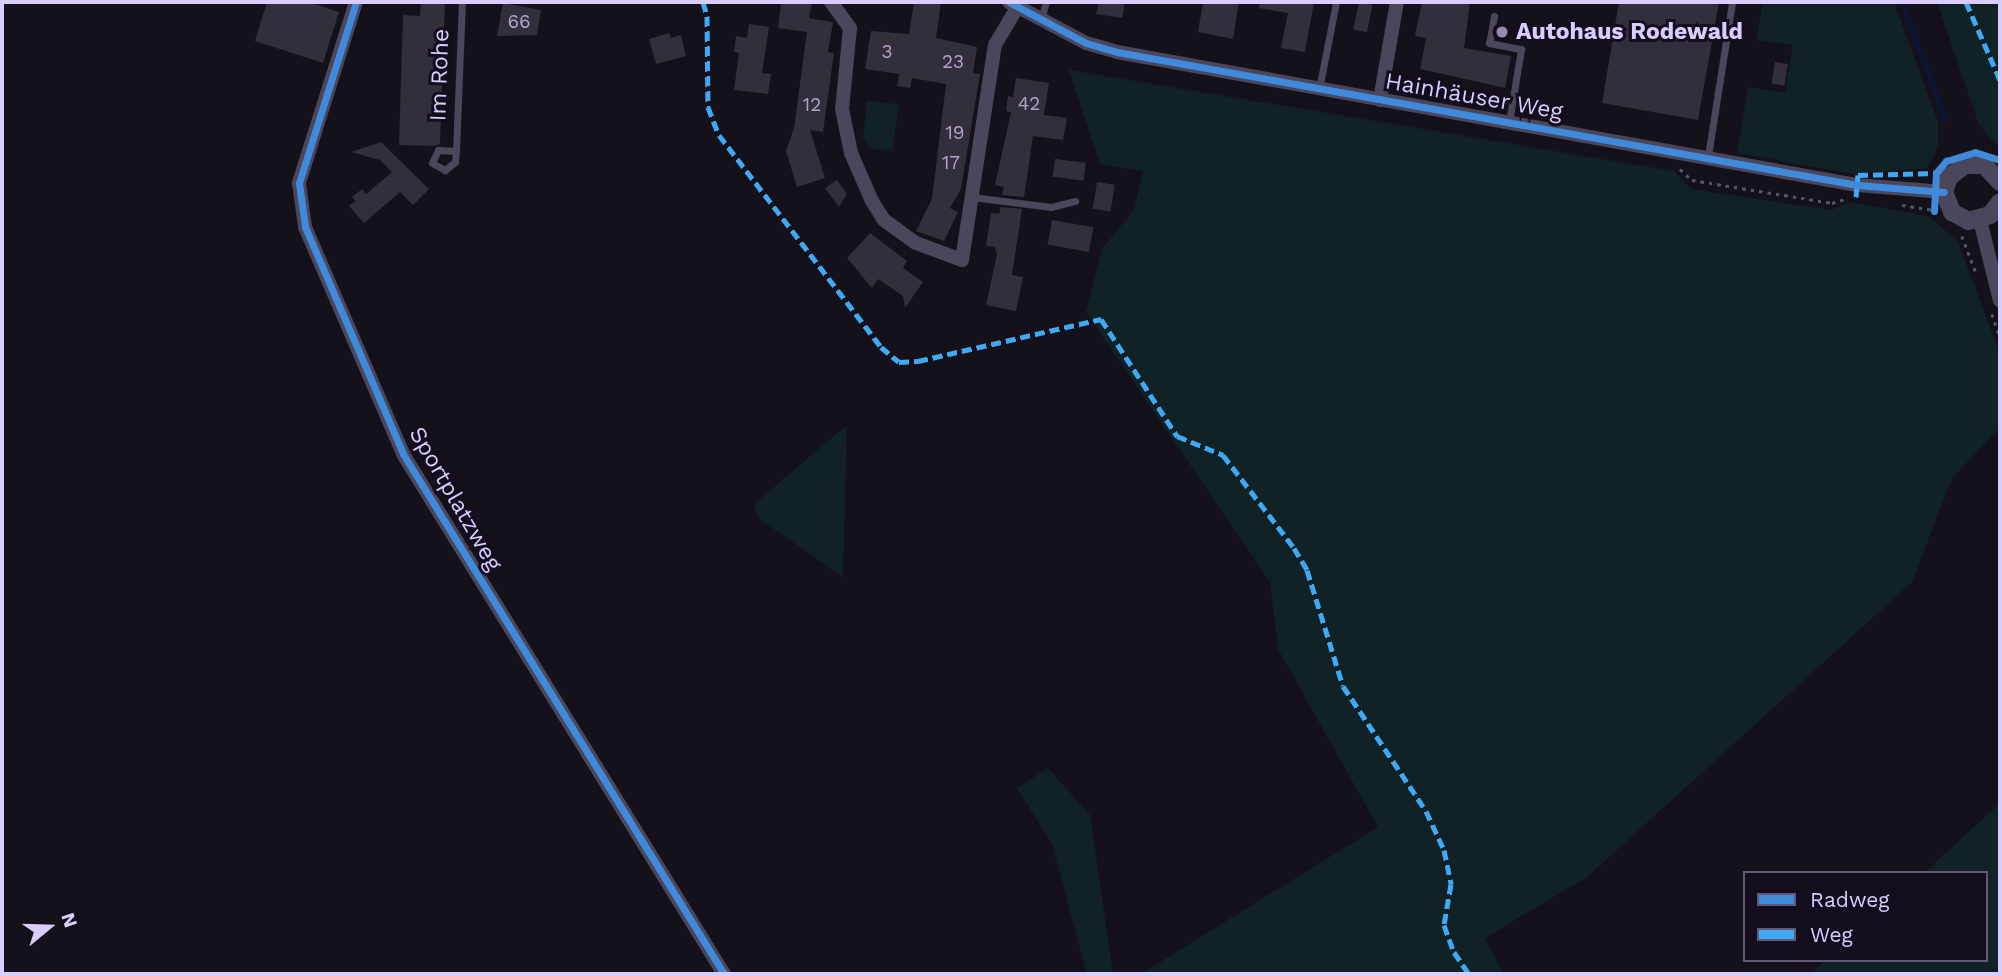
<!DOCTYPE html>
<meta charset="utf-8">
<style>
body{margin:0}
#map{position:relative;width:2002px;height:976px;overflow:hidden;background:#14111a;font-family:"Work Sans",sans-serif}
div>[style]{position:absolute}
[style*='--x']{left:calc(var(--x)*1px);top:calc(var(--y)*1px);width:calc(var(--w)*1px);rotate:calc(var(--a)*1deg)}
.green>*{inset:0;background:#112226}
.stream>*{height:4.5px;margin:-2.25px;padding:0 2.25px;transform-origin:2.25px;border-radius:2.25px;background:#0c1436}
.building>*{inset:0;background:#332e3c;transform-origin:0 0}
.path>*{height:2.5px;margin-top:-1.25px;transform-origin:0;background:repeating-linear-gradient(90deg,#4f5866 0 3.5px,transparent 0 8.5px)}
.service>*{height:7px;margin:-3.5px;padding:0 3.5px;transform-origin:3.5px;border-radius:3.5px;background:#4a465b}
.minor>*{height:14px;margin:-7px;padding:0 7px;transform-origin:7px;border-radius:7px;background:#4a465b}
.tertiary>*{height:18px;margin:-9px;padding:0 9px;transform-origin:9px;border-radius:9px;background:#4a465b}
.quiet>*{height:5px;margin-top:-2.5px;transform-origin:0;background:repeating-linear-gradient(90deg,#3fa9f5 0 10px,transparent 0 15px)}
.cycleway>*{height:7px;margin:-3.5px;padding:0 3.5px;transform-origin:3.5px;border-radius:3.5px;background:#408adc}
.dots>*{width:19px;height:19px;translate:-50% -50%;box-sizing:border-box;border:4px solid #130d1e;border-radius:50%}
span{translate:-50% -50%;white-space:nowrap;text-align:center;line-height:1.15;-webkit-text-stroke:6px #130d1e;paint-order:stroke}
.number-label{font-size:19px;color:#b0a4cd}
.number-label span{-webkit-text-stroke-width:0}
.poi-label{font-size:23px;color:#daccfd;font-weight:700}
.left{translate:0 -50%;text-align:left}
.street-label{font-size:23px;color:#daccfd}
.frame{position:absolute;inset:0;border:4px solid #daccfd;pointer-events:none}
.legend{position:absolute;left:1743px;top:871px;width:245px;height:91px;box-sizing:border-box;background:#130d1e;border:2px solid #635977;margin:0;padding:9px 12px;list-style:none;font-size:21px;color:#daccfd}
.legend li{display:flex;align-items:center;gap:14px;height:35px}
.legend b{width:35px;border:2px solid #635977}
.north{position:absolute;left:14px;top:892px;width:70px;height:70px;-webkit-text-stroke:5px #130d1e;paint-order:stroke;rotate:71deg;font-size:19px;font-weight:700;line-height:28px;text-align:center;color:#daccfd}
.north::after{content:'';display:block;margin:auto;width:24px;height:32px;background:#daccfd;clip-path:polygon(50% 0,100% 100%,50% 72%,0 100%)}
</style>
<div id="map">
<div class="green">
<i style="clip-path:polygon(1763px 2px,1894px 2px,1938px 122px,1938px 147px,1927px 168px,1853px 174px,1737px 153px,1748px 87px,1785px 93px,1793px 45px,1756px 40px)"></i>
<i style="clip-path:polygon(1937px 2px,2000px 2px,2000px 149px,1979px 125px)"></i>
<i style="clip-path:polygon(1069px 70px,1674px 171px,1691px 189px,1831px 210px,1852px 202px,1930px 217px,1958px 242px,2000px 354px,2000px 428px,1952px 478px,1912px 582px,1587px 877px,1485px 938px,1504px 974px,1141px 974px,1378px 827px,1278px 649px,1270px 582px,1086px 312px,1102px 249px,1134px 210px,1143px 171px,1100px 164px)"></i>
<i style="clip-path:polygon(867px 101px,899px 104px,892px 151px,870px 148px,863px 137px)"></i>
<i style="clip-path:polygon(847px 425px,843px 577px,758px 518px,754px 504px)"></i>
<i style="clip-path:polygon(1048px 768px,1090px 815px,1113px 974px,1087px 974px,1052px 844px,1017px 788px)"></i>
<i style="clip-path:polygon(2000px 803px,2000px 974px,1810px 974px,1826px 960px,1986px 960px,1986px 873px,1924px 873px)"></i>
</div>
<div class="stream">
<i style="--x:1902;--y:2;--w:125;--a:69.8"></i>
</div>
<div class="building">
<i style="clip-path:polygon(267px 2px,309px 2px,339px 12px,323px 63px,255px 41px)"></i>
<i style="clip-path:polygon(421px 2px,445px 2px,440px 144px,433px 146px,399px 145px,403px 15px,420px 16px)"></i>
<i style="clip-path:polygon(781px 2px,812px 2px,809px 18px,833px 22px,828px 52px,834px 53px,823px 132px,810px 130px,825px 178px,797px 187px,786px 151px,794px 128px,807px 32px,778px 28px)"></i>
<i style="clip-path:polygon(914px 2px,941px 2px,936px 38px,977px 47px,973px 73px,980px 74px,961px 189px,950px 208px,958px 212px,944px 241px,916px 231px,932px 199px,946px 84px,912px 78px,910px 88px,897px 86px,899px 74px,865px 69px,871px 31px,909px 34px)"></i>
<i style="clip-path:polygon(1099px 2px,1125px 2px,1122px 18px,1096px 14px)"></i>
<i style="clip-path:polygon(1203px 2px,1239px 2px,1233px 39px,1198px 32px)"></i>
<i style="clip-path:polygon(1260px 2px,1314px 2px,1305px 52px,1281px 48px,1288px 13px,1259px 8px)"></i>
<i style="left:1359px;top:2px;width:14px;height:28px;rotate:12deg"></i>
<i style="clip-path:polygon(1422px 2px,1470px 2px,1464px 48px,1511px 56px,1505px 88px,1420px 69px,1426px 38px,1415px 36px)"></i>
<i style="clip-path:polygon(1619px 2px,1719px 2px,1698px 120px,1602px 103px)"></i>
<i style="clip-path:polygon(503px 3px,541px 10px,537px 35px,497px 36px)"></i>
<i style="clip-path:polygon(749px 24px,769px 27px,762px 73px,771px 74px,768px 94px,734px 90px,739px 53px,734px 52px,736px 36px,747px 38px)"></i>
<i style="clip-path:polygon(669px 33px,671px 38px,681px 35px,686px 56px,656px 64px,649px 39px)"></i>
<i style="left:1775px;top:62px;width:13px;height:22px;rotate:9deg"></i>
<i style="clip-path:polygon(1016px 78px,1049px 83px,1044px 115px,1067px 118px,1063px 140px,1033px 136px,1024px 197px,1002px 195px,1004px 187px,995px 185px,1011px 112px,1006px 111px,1008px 96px,1013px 97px)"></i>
<i style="clip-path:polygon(381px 142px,429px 189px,413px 205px,400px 192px,364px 223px,349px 206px,356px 201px,352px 197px,362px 189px,366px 194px,392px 172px,380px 160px,351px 152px)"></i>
<i style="left:1055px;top:159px;width:31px;height:18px;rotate:7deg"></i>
<i style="clip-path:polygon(837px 180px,847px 194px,839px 207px,825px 188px)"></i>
<i style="left:1097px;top:182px;width:18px;height:27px;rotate:9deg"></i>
<i style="clip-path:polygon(1001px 207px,1022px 209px,1012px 275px,1023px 277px,1016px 311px,986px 305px,997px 254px,995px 247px,986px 246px,991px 213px,999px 214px)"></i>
<i style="left:1052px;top:220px;width:42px;height:25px;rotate:10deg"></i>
<i style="clip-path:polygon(870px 233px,907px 261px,903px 268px,923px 282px,905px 308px,903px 296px,878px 279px,872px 288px,847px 258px)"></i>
</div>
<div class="path">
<i style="--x:1680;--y:169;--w:16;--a:43"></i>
<i style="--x:1692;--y:180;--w:142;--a:9.3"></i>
<i style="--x:1832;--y:203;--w:14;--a:-17"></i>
<i style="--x:1902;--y:205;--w:32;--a:9"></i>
<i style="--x:1962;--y:236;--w:42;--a:69"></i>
<i style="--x:1992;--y:314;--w:24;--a:71"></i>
</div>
<div class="service">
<i style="--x:1494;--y:16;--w:27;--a:100"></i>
<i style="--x:1489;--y:43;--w:33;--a:11"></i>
<i style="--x:1521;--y:49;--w:74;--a:99.3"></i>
<i style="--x:1041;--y:19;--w:18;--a:-74"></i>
<i style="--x:1319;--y:89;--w:89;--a:-78.9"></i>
<i style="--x:456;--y:151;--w:18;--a:-177"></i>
<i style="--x:438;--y:150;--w:14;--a:115"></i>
<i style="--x:432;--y:163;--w:15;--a:28"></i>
<i style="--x:445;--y:170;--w:13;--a:-39"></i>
<i style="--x:455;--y:162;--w:11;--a:-85"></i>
<i style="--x:456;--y:151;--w:149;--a:-87.7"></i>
<i style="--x:1708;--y:156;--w:156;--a:-81.1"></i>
<i style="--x:972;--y:197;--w:80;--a:7.2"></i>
<i style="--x:1051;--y:207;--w:25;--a:-14"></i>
</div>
<div class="minor">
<i style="--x:356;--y:2;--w:190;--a:107.5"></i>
<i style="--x:299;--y:183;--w:44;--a:82.2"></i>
<i style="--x:305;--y:227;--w:247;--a:66.6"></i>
<i style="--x:403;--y:454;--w:611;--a:58.31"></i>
<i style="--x:831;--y:2;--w:32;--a:54"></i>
<i style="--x:850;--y:28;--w:81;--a:95.6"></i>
<i style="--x:842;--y:109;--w:45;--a:78.4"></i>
<i style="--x:851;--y:153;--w:52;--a:66.4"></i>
<i style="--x:872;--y:201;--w:22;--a:58"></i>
<i style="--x:884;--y:220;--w:39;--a:36"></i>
<i style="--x:916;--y:243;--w:49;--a:20.3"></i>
<i style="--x:962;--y:260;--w:218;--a:-81.3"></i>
<i style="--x:995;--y:45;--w:45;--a:-59.5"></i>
<i style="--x:1009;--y:2;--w:87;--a:28"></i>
<i style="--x:1086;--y:43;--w:32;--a:16"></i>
<i style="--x:1117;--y:52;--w:752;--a:10.19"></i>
<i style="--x:1857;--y:185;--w:87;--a:4.6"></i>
<i style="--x:1380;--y:100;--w:99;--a:-80.2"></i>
<i style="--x:1980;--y:220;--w:83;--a:76.1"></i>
</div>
<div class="tertiary">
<i style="--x:2000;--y:182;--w:23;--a:-133"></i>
<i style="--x:1984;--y:165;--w:19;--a:180"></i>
<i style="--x:1965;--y:165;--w:20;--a:143"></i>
<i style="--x:1949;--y:177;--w:16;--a:108"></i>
<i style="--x:1944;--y:192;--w:22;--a:68"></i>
<i style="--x:1952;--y:212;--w:18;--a:29"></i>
<i style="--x:1968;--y:221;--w:23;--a:-15"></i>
<i style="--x:1990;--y:215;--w:16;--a:-52"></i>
</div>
<div class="quiet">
<i style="--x:703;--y:2;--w:15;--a:74"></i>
<i style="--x:707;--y:16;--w:91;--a:89.4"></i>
<i style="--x:708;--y:107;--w:30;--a:69"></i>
<i style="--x:719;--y:135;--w:267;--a:52.6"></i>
<i style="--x:881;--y:347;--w:23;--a:40"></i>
<i style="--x:899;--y:362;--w:19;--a:-3"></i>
<i style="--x:918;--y:361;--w:188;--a:-12.9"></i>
<i style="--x:1101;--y:319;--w:140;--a:57"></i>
<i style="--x:1177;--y:436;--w:50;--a:22.4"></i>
<i style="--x:1223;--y:455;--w:117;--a:52.6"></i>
<i style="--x:1294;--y:548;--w:26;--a:59"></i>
<i style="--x:1307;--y:570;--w:121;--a:72.8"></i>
<i style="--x:1343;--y:686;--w:150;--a:56.4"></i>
<i style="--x:1426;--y:811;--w:43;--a:65.2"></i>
<i style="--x:1444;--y:850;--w:35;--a:78"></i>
<i style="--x:1451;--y:884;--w:42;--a:99.7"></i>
<i style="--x:1444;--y:925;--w:29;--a:70"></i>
<i style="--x:1454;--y:952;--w:27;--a:56"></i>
<i style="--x:1966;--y:2;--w:85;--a:66.4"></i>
<i style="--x:1856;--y:197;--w:22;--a:-85"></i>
<i style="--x:1858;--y:175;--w:78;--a:-1.5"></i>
</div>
<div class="cycleway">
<i style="--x:356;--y:2;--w:190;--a:107.5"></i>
<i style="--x:299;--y:183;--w:44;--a:82.2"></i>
<i style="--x:305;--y:227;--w:247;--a:66.6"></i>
<i style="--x:403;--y:454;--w:611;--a:58.31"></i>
<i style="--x:1009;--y:2;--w:87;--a:28"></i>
<i style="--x:1086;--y:43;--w:32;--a:16"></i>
<i style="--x:1117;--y:52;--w:752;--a:10.19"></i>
<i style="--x:1857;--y:185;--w:87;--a:4.6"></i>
<i style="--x:1934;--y:211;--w:38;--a:-87"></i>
<i style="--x:1936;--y:173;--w:16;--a:-50"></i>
<i style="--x:1946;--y:161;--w:30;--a:-17"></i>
<i style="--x:1975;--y:152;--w:26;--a:18"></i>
</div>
<div class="dots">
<i style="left:1502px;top:32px;background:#958bae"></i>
</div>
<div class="number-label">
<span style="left:519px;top:22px">66</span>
<span style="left:887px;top:52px">3</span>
<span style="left:953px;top:62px">23</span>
<span style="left:1029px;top:104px">42</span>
<span style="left:812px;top:105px">12</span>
<span style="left:955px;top:133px">19</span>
<span style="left:951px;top:163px">17</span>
</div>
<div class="poi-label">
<span class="left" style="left:1516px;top:32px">Autohaus Rodewald</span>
</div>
<div class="street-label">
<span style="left:440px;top:75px;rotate:-88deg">Im Rohe</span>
<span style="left:1474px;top:97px;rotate:10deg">Hainhäuser Weg</span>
<span style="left:455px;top:499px;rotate:60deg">Sportplatzweg</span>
</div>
<div class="frame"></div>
<ul class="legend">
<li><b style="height:9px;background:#408adc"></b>Radweg</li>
<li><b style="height:9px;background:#3fa9f5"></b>Weg</li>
</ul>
<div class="north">N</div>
</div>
